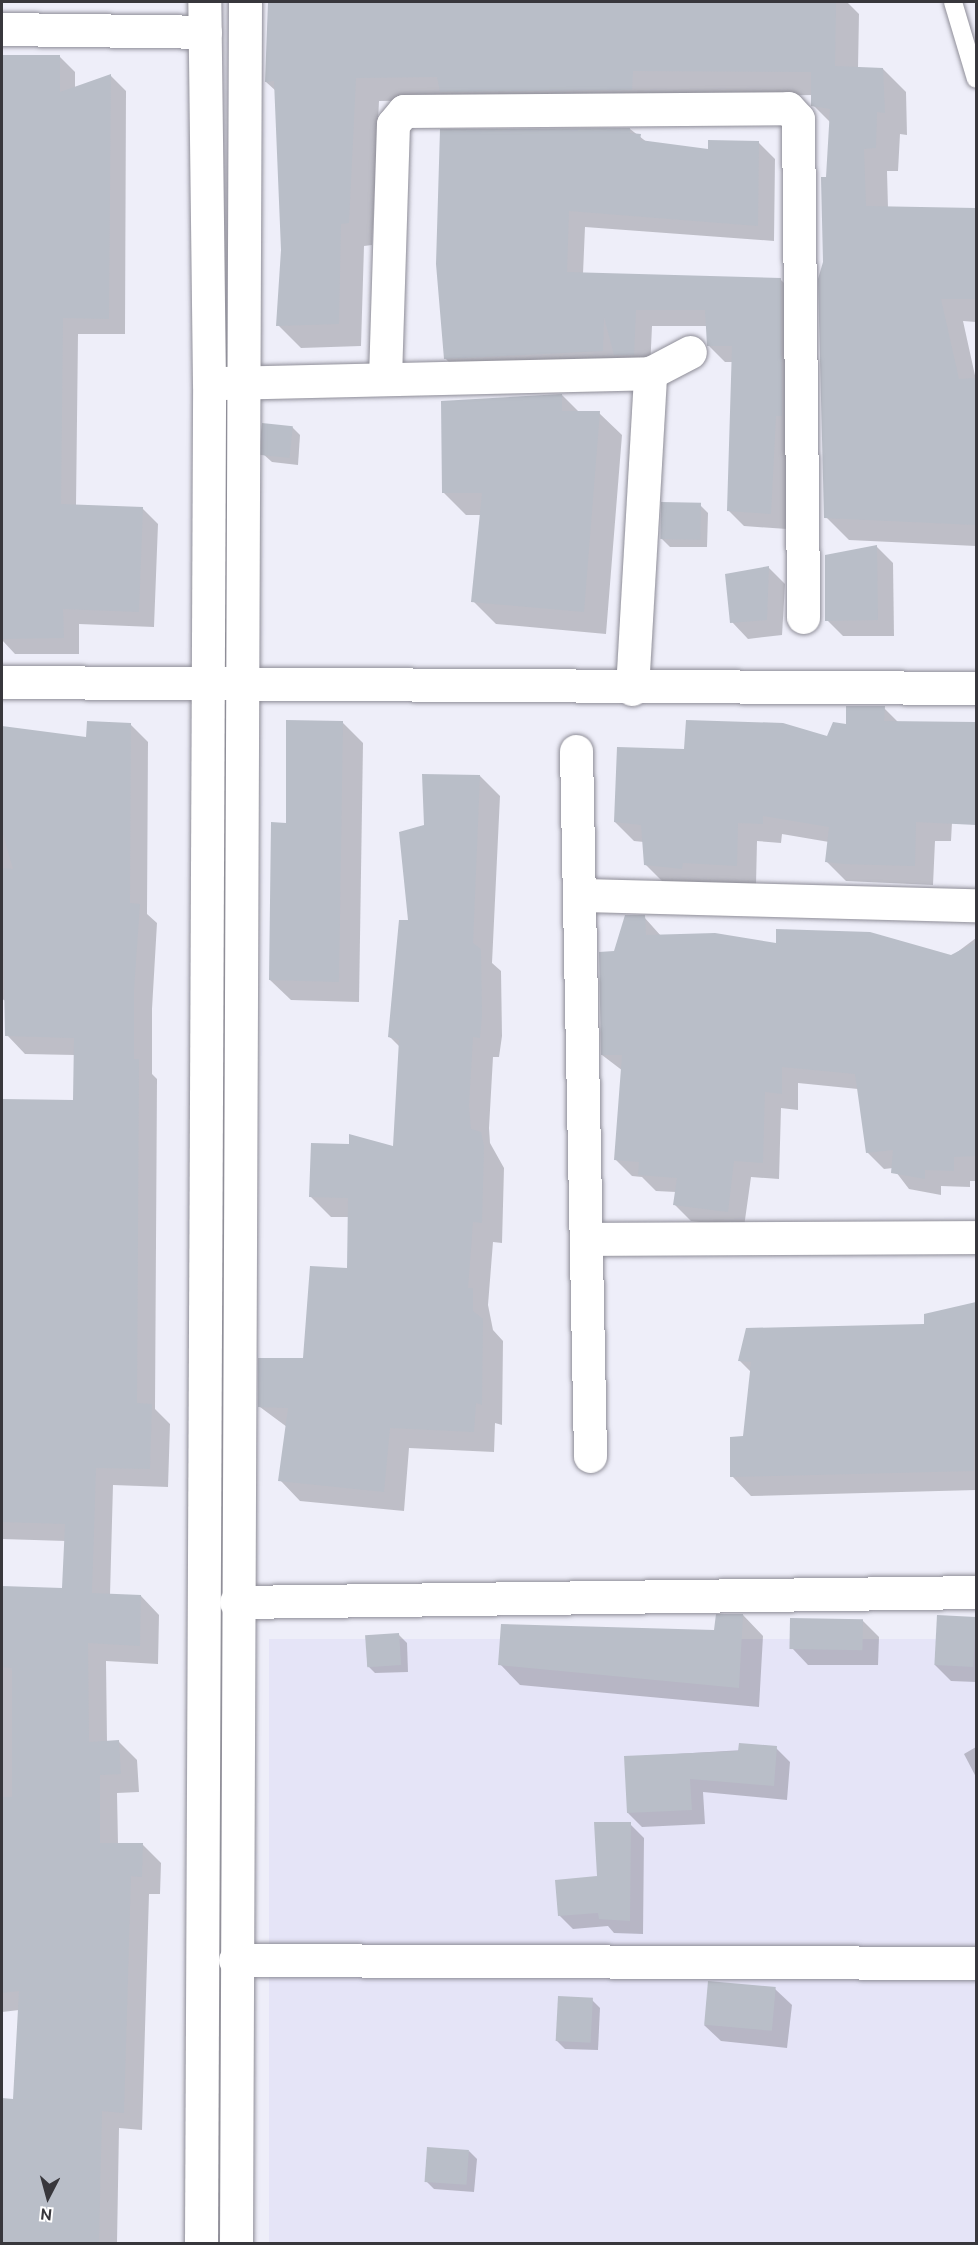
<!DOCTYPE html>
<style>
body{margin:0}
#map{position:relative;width:978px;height:2245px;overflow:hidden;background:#eeeef9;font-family:Ubuntu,sans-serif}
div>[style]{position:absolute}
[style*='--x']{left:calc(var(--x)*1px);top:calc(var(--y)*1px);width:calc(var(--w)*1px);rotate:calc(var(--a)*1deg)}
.built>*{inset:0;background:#e5e4f7;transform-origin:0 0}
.shadow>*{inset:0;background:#0003}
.building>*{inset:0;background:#b9bec8;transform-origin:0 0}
.roads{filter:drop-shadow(0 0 2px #8e8d97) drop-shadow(0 0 2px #8e8d97)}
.lane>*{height:18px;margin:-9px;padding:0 9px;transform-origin:9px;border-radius:9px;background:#fff}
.street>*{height:33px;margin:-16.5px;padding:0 16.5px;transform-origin:16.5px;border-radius:16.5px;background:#fff}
span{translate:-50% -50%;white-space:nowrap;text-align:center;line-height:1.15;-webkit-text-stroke:4.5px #fff;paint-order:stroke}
.frame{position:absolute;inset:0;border:3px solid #38373c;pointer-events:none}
.north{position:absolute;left:18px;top:2167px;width:60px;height:60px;-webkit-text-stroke:4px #fff;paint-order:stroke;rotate:186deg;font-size:16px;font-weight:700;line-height:24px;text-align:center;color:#38373c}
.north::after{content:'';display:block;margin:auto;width:21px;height:27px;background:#38373c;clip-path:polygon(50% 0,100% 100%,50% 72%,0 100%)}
</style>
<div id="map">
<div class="built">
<i style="left:976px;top:1639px;width:604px;height:707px;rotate:90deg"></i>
</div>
<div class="shadow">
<i style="clip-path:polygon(269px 2px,847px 2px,859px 14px,858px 68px,883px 69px,906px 92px,907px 135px,900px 134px,898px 171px,887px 171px,888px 208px,976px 209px,976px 322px,963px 321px,976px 380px,976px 546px,849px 540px,826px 517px,825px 262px,831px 123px,813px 105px,813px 95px,379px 101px,372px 245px,364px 246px,361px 346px,301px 348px,278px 325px,282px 250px,276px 91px,266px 82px)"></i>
<i style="clip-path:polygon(59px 56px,75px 72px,75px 88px,111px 76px,126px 91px,125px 334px,78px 334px,76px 506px,142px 508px,158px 524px,154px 627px,79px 624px,79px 654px,15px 654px,2px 640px,2px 57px)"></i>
<i style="clip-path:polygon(630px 129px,648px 143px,709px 150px,759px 143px,775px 159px,774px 241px,585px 227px,583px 274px,780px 279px,797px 296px,787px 529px,744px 526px,728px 510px,733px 362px,725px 362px,709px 346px,708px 326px,652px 326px,650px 370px,461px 375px,445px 358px)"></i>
<i style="clip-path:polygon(562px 395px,579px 412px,599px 413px,622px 435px,606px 634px,496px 624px,473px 601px,481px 515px,466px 515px,443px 492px,442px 402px)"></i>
<i style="clip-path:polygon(292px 427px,300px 435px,298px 465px,272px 462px,263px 454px)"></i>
<i style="clip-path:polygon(700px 505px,708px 513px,707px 547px,670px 547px,662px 539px)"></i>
<i style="clip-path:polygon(877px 547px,893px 563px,894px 636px,843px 636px,827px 620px)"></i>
<i style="clip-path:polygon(768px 567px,785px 584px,782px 635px,748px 639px,732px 622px)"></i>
<i style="clip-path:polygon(884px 708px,899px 723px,976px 723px,976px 807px,956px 748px,951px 841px,935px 841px,933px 885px,846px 881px,827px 862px,829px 842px,782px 834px,781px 843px,757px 841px,756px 885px,665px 884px,646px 865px,644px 842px,634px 841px,615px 822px,686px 751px,828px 738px)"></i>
<i style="clip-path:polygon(343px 723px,363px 743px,359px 1002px,291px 1000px,270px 980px,287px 824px)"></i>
<i style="clip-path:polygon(130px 724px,148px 742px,147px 914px,157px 923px,152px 1009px,152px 1074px,157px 1079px,155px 1409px,170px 1424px,168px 1487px,113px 1485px,110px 1595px,141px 1596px,159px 1615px,158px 1664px,106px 1661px,107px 1742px,118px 1741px,137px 1760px,139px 1792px,117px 1793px,118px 1844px,143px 1845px,161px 1863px,160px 1894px,149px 1894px,142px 2130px,119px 2128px,117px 2243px,127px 2244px,2px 2244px,2px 2099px,15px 2100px,19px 2010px,2px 2012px,2px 1587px,64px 1589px,66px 1541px,2px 1539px,2px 1100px,74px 1101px,75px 1055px,25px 1054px,7px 1035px,6px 1001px,2px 999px,2px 727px,87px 739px)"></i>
<i style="clip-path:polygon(480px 776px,500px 796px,492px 963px,501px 971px,502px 1036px,499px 1057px,493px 1057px,489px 1128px,490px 1143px,504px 1168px,502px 1243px,493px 1242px,488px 1305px,493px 1330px,503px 1341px,502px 1425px,495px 1423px,494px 1452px,409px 1448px,404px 1511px,300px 1501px,280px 1480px,287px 1427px,260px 1407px,304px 1359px,348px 1270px,349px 1217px,331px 1217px,310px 1196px,394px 1148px,400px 1047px,389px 1036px,425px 826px)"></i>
<i style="clip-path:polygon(644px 917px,661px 936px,952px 956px,976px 938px,976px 1181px,970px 1181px,970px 1187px,941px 1186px,941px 1195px,909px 1189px,893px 1168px,884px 1169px,867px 1152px,858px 1089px,798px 1083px,798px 1110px,781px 1108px,779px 1179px,751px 1177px,744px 1227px,691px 1221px,675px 1205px,676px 1192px,656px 1191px,642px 1177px,632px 1176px,615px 1159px,623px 1071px,602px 1055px,615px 952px)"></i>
<i style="clip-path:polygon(976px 1304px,976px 1490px,751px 1496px,732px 1476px,745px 1438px,751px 1372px,740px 1361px,926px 1325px,926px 1315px)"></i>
<i style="clip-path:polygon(743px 1615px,763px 1636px,759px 1707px,520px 1685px,500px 1664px,716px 1631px)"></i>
<i style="clip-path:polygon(938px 1616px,976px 1619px,976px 1682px,951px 1681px,935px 1665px)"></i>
<i style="clip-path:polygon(863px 1621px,879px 1637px,878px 1665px,808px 1665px,792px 1648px)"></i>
<i style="clip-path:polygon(399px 1635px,407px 1643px,408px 1672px,375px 1673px,367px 1665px)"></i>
<i style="clip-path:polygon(976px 1747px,976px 1777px,964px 1754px)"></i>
<i style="clip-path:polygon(776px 1748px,790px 1762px,787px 1800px,703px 1792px,705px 1824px,642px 1827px,628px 1813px,625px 1757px)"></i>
<i style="clip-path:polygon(630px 1824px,644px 1838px,643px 1934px,614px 1933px,608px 1926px,573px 1929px,559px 1915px,598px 1878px)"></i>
<i style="clip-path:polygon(775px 1989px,792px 2005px,787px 2048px,721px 2041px,704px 2025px)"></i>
<i style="clip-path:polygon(592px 2000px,600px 2008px,598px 2050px,565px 2049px,557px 2041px)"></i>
<i style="clip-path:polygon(469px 2151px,477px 2159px,474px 2192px,434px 2189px,426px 2181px)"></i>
</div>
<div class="building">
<i style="clip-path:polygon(268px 2px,836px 2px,835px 66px,883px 68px,885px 113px,877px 112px,876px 148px,864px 149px,866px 206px,976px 208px,976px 299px,941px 299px,959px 379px,976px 378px,976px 525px,824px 518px,818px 279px,823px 262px,821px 177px,826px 177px,830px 109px,811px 106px,811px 72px,633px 71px,632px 90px,440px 92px,437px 77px,356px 78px,349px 223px,341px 224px,339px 324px,276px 326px,281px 250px,274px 81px,265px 82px)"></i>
<i style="clip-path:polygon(2px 55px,60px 55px,60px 92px,111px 74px,109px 319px,63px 318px,61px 504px,143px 507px,139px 612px,63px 609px,64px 638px,2px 639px)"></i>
<i style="clip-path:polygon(630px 128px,630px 133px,641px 134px,640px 140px,708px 149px,708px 140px,759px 141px,758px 226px,569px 211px,567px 272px,781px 278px,782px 416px,776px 416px,771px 514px,727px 511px,732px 346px,707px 346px,705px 310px,636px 310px,634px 355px,614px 355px,604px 317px,603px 351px,444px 359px,436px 264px,440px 129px)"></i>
<i style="clip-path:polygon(562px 394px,562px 411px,600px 411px,584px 612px,471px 602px,482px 493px,442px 493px,441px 401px)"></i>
<i style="left:262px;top:423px;width:31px;height:32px;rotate:6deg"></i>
<i style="left:661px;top:502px;width:40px;height:37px;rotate:1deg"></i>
<i style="clip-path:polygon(877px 545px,878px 620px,825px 621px,825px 555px)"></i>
<i style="clip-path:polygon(769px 566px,767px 620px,730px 623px,725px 574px)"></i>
<i style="clip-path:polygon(846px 706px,885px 706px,884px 721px,976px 722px,976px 825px,916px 822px,915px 866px,844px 864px,825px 862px,829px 827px,763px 816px,763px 824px,738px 823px,737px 866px,683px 863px,682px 869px,644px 865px,641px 825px,614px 822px,617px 747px,684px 749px,686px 720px,783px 723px,827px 736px,833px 722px,846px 724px)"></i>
<i style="clip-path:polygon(286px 720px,343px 721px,339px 982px,269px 980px,271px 822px,286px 823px)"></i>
<i style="clip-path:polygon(87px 721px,131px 723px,130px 903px,140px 904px,134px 990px,134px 1059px,139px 1059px,137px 1403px,152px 1404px,150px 1469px,96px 1468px,92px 1593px,141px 1595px,140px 1646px,88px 1643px,89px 1742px,119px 1740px,121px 1774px,100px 1775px,100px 1843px,143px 1843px,142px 1877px,131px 1876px,124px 2113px,102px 2111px,99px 2244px,2px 2244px,2px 2098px,13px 2099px,19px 1991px,2px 1993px,2px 1797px,12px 1797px,12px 1668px,2px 1667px,2px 1586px,62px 1588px,65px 1524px,2px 1522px,2px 1099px,73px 1100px,74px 1038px,5px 1036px,2px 868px,13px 869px,2px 830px,2px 726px,86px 737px)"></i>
<i style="clip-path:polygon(422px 774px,480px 775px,473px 943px,481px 949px,482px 1015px,480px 1038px,473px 1037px,469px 1106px,471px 1129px,481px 1132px,484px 1146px,482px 1223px,473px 1222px,468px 1288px,473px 1288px,473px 1311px,483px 1319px,482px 1405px,476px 1403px,474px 1432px,390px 1428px,384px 1492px,278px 1481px,288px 1408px,258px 1407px,258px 1358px,303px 1358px,310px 1266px,347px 1268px,348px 1198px,309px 1197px,311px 1143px,349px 1144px,349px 1134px,393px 1146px,399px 1040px,388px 1037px,399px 920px,408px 920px,399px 832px,424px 825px)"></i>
<i style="clip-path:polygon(625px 915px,645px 915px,646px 935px,715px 933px,776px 943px,776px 929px,870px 932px,951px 955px,976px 942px,976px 1156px,954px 1157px,954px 1171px,925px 1170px,925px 1179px,891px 1173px,893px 1150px,866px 1153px,855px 1074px,782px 1067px,782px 1094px,765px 1092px,763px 1163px,734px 1161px,728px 1212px,673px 1205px,677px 1178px,638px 1175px,639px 1162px,614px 1160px,622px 1055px,601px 1055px,599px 952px,614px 951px)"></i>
<i style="clip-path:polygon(976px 1302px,974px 1471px,730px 1477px,730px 1437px,743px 1436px,751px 1362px,738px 1361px,746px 1328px,924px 1324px,924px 1314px)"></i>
<i style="clip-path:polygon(716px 1614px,743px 1614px,739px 1688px,498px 1665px,501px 1624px,714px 1630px)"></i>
<i style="left:937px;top:1615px;width:39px;height:50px;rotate:3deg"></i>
<i style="left:790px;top:1618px;width:73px;height:31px;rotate:1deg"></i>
<i style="left:399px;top:1633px;width:32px;height:34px;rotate:86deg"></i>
<i style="clip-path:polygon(739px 1743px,777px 1746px,774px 1786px,690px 1779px,692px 1810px,627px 1813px,624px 1756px,738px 1751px)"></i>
<i style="clip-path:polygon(594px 1822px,631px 1822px,630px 1921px,599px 1919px,598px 1913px,558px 1916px,555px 1880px,597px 1876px)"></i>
<i style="left:708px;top:1981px;width:68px;height:44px;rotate:5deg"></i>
<i style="left:558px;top:1996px;width:35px;height:45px;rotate:3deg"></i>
<i style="left:427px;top:2147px;width:42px;height:35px;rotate:4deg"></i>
</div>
<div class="roads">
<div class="lane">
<i style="--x:953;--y:2;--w:80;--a:73.4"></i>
</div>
<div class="street">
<i style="--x:2;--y:29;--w:203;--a:0.8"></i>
<i style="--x:385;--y:378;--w:254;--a:-88.2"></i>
<i style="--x:393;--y:124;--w:17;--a:-50"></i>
<i style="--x:404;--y:111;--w:384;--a:-0.4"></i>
<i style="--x:788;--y:108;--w:15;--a:48"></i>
<i style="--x:798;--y:119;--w:498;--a:89.4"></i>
<i style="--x:223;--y:383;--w:427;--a:-1.3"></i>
<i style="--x:650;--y:373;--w:45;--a:-27.7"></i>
<i style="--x:2;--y:682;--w:974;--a:0.35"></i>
<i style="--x:632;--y:689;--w:317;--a:-86.7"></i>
<i style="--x:576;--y:751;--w:705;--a:88.86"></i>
<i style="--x:581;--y:895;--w:395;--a:1.5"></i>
<i style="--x:589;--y:1239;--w:387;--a:-0.3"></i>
<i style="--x:236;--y:1602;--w:740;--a:-0.77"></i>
<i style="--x:235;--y:1960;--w:741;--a:0.23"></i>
<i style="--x:201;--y:2244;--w:1860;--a:-89.75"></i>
<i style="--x:209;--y:384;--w:382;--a:-90.7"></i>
<i style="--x:236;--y:2244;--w:2242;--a:-89.77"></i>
</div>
</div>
<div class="frame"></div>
<div class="north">N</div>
</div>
